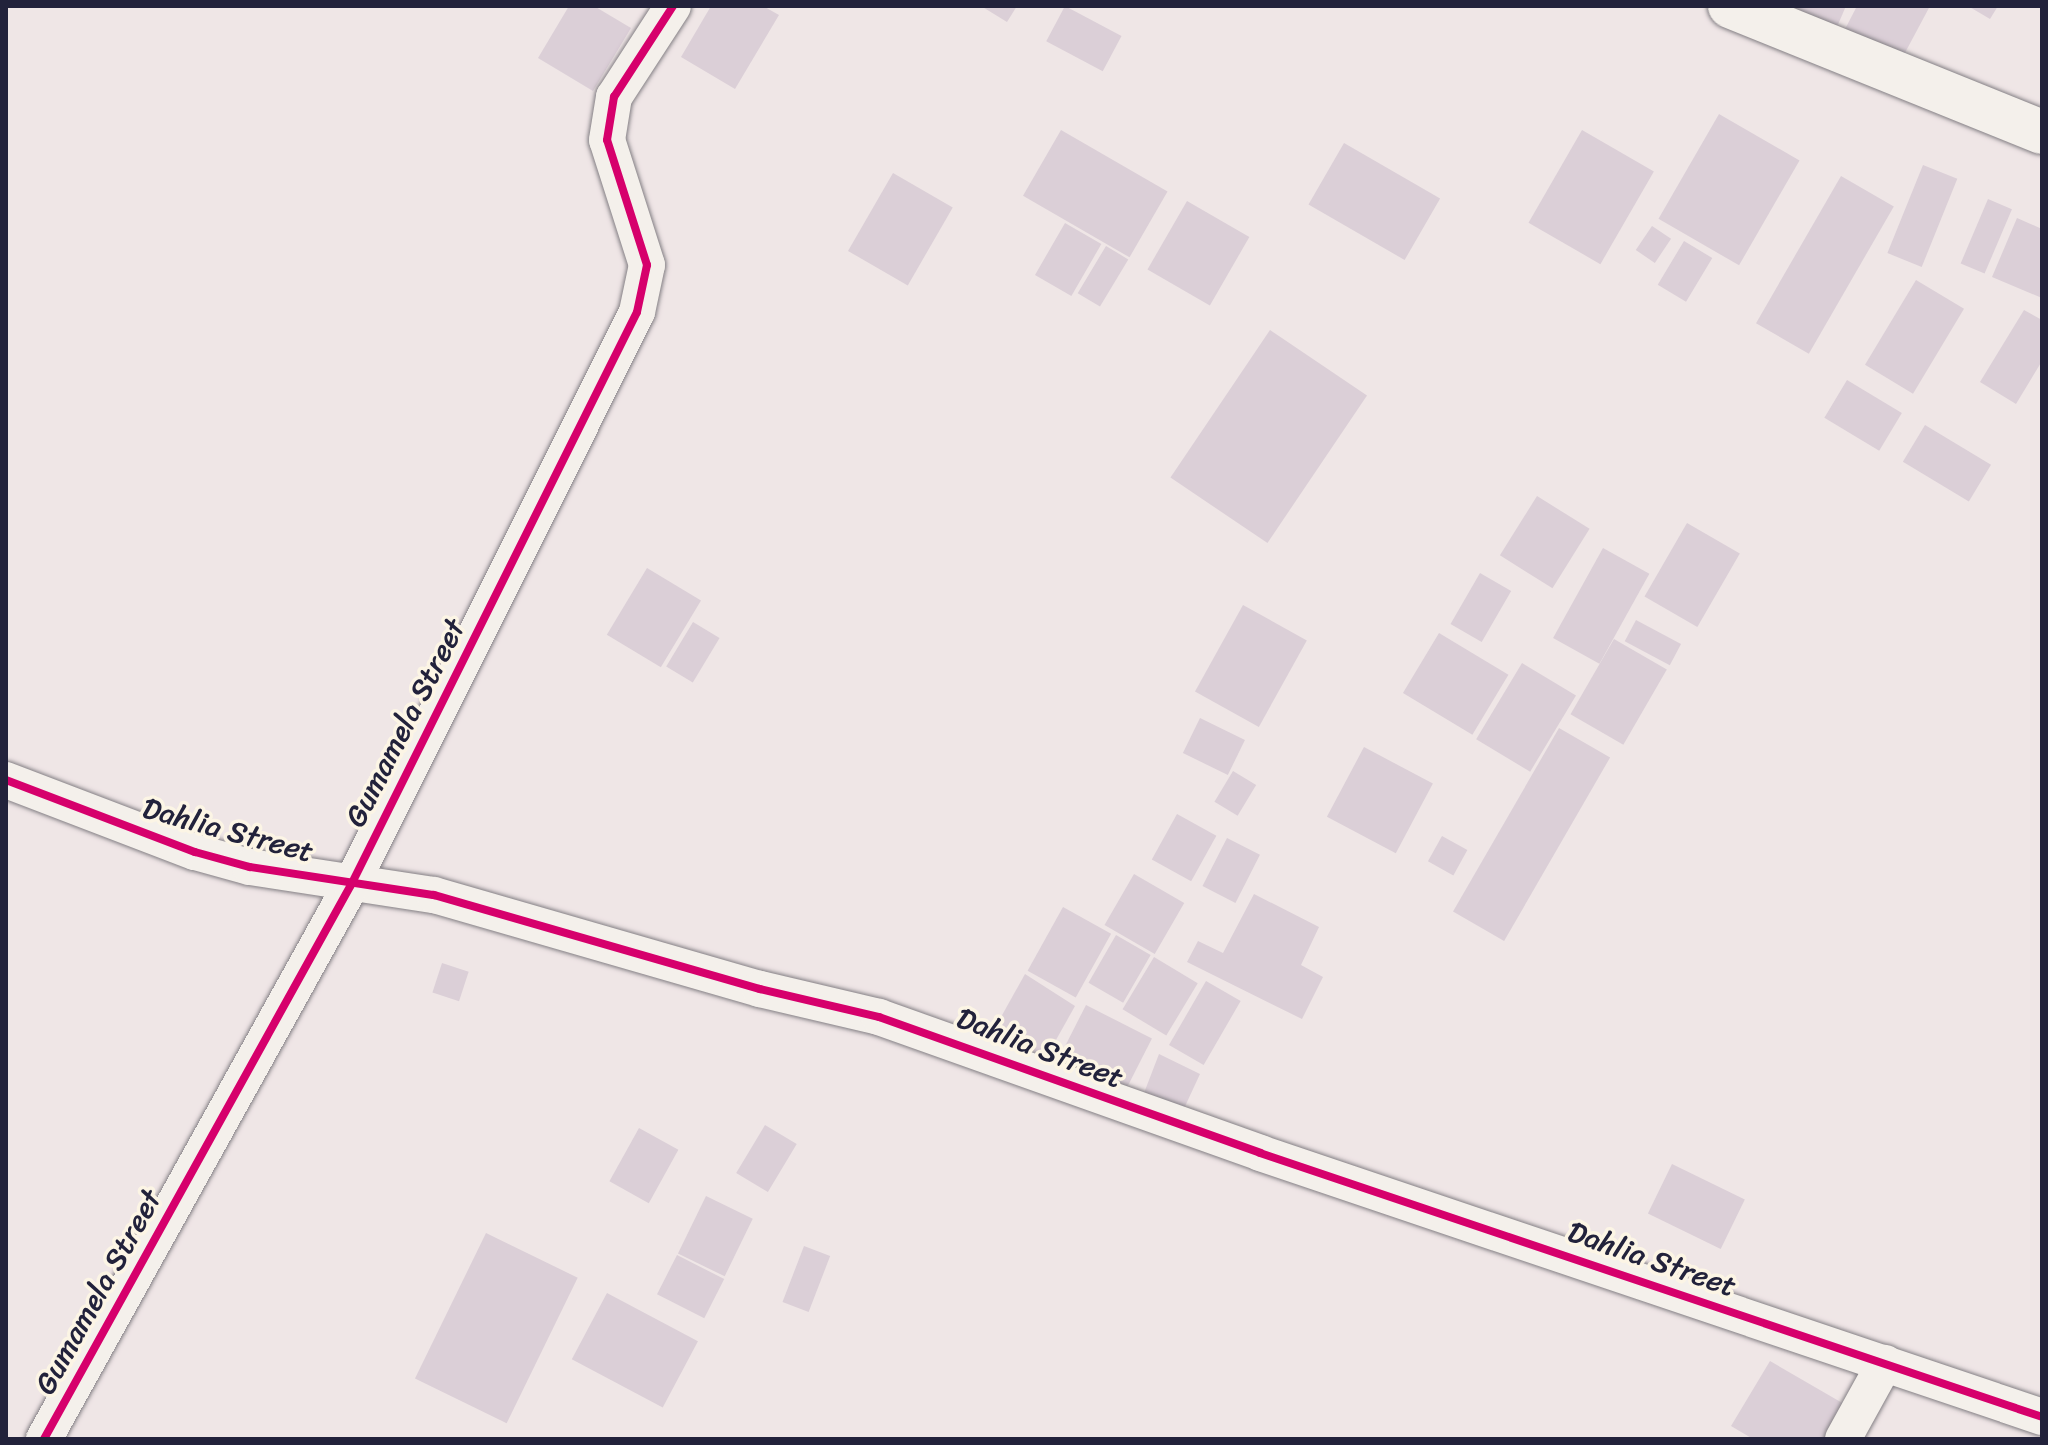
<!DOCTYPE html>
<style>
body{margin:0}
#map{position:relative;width:2048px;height:1445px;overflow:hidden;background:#efe6e6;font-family:Sriracha,sans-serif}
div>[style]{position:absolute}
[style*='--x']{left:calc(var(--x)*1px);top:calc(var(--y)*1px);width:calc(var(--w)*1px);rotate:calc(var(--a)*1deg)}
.building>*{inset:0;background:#dbcfd7;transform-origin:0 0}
.roads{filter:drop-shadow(0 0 2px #837f84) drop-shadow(0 0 2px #837f84)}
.street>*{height:36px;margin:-18px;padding:0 18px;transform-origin:18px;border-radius:18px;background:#f4f0eb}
.secondary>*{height:44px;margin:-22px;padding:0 22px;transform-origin:22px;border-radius:22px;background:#f4f0eb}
.cycleway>*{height:8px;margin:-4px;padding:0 4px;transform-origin:4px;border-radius:4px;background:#d6006c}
span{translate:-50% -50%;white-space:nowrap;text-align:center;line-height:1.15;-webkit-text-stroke:7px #fcf5e5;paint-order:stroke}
.street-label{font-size:30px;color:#22223b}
.frame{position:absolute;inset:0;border:8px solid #22223b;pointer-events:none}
</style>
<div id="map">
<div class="building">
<i style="clip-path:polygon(569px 6px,594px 6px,631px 28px,593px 91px,538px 58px)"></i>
<i style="clip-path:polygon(711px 6px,763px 6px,779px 15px,735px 89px,681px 57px)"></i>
<i style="clip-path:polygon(981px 6px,1017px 6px,1007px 22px)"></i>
<i style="left:1065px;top:6px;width:64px;height:40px;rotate:28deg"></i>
<i style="clip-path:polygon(1763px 6px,1846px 6px,1833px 36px)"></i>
<i style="clip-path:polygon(1857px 6px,1930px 6px,1899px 64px,1842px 35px)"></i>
<i style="clip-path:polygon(1968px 6px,1998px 6px,1990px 19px)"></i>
<i style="left:1719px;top:114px;width:93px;height:121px;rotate:30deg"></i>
<i style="left:1061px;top:130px;width:123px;height:76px;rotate:30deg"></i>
<i style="left:1582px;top:130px;width:83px;height:107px;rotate:30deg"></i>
<i style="left:1344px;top:143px;width:111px;height:71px;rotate:30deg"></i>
<i style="left:1923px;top:165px;width:37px;height:95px;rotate:22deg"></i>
<i style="left:893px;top:173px;width:69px;height:90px;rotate:30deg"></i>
<i style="left:1841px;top:176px;width:61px;height:170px;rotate:30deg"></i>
<i style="left:1988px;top:199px;width:26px;height:70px;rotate:23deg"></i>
<i style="left:1187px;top:201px;width:72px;height:79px;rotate:30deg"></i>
<i style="clip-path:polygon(2017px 218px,2042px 229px,2042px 298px,1992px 277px)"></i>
<i style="left:1065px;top:223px;width:42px;height:60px;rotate:30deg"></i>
<i style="left:1652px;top:226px;width:23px;height:29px;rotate:34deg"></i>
<i style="left:1684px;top:241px;width:33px;height:51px;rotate:31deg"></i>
<i style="left:1106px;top:246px;width:26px;height:55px;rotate:31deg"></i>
<i style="left:1916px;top:280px;width:56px;height:99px;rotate:31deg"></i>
<i style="clip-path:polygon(2024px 310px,2042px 320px,2042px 361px,2016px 404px,1980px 382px)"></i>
<i style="left:1270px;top:330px;width:117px;height:178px;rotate:34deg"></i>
<i style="left:1847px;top:380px;width:64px;height:44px;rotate:31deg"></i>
<i style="left:1925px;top:425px;width:77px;height:43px;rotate:31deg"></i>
<i style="left:1537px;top:496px;width:62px;height:70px;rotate:32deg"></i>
<i style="left:1687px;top:523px;width:61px;height:85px;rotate:30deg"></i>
<i style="left:1603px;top:548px;width:53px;height:103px;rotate:29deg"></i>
<i style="left:647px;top:568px;width:63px;height:78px;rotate:31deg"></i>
<i style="left:1480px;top:573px;width:36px;height:59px;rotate:30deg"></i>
<i style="left:1243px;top:605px;width:73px;height:99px;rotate:29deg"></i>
<i style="left:1636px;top:620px;width:51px;height:24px;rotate:28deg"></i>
<i style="left:693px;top:622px;width:31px;height:52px;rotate:31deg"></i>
<i style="left:1439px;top:633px;width:81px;height:70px;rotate:31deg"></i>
<i style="left:1614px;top:639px;width:61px;height:87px;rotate:30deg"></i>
<i style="left:1522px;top:663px;width:63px;height:89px;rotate:31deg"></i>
<i style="left:1200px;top:718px;width:50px;height:39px;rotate:26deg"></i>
<i style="left:1559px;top:728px;width:59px;height:212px;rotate:30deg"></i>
<i style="left:1364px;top:747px;width:78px;height:79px;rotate:28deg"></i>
<i style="left:1233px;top:771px;width:27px;height:36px;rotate:31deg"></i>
<i style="left:1177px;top:814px;width:45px;height:52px;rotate:29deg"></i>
<i style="left:1442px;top:836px;width:29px;height:29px;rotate:29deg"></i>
<i style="left:1227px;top:838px;width:37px;height:54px;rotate:27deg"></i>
<i style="left:1134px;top:874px;width:58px;height:59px;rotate:30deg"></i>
<i style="clip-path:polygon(1254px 894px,1319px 927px,1301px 965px,1323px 977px,1302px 1019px,1187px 962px,1198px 941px,1223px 953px)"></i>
<i style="left:1063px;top:907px;width:55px;height:73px;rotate:29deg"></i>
<i style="left:1116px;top:935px;width:40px;height:55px;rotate:30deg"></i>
<i style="left:1154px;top:957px;width:51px;height:61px;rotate:31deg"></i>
<i style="left:442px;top:963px;width:28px;height:31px;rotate:18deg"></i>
<i style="clip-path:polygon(1025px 974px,1075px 1006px,1047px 1056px,991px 1035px)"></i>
<i style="left:1206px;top:981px;width:40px;height:74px;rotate:30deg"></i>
<i style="left:1086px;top:1005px;width:74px;height:67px;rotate:27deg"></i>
<i style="clip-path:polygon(1159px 1054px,1200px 1074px,1181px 1115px,1144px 1093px)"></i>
<i style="left:765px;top:1125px;width:37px;height:56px;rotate:31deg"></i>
<i style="left:639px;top:1128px;width:45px;height:61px;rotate:29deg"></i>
<i style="left:1672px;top:1164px;width:81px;height:55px;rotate:26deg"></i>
<i style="left:706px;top:1196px;width:52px;height:64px;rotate:26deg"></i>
<i style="left:486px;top:1233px;width:102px;height:162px;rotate:26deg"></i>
<i style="left:804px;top:1246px;width:28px;height:60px;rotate:21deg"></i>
<i style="left:677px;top:1255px;width:53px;height:44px;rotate:27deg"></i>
<i style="left:607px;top:1293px;width:103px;height:75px;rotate:28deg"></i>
<i style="clip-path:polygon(1770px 1361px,1851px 1408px,1833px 1439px,1753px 1439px,1731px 1426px)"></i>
</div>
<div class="roads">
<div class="street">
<i style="--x:6;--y:780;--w:202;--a:20.9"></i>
<i style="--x:195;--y:852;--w:57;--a:15.3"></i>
<i style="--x:250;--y:867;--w:186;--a:8.7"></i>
<i style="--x:434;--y:895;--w:339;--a:16.1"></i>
<i style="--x:760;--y:989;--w:122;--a:13.2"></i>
<i style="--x:879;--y:1017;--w:405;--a:19.6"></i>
<i style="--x:1260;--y:1153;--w:825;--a:18.65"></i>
<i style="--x:44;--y:1439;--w:633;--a:-61.01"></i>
<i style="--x:351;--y:885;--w:640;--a:-63.47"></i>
<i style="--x:637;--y:312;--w:48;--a:-78"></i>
<i style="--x:647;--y:265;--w:131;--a:-107.7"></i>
<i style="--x:607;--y:140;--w:44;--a:-80.8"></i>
<i style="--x:614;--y:97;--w:108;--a:-57"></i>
<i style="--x:1843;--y:1439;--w:87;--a:-61.1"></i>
</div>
<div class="secondary">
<i style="--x:1730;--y:6;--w:336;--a:22"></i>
</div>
</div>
<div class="cycleway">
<i style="--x:6;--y:780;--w:202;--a:20.9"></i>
<i style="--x:195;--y:852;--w:57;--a:15.3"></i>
<i style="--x:250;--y:867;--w:186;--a:8.7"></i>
<i style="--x:434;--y:895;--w:339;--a:16.1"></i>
<i style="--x:760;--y:989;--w:122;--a:13.2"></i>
<i style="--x:879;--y:1017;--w:405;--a:19.6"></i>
<i style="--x:1260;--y:1153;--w:825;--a:18.65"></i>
<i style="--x:44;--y:1439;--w:633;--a:-61.01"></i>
<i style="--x:351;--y:885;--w:640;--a:-63.47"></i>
<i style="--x:637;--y:312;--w:48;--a:-78"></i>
<i style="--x:647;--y:265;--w:131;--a:-107.7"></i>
<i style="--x:607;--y:140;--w:44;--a:-80.8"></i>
<i style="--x:614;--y:97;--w:108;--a:-57"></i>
</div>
<div class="street-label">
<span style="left:405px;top:723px;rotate:-63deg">Gumamela Street</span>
<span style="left:228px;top:830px;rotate:15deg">Dahlia Street</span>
<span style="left:1040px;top:1048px;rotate:21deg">Dahlia Street</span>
<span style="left:1652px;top:1259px;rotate:19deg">Dahlia Street</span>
<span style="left:98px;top:1292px;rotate:-61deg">Gumamela Street</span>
</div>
<div class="frame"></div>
</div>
